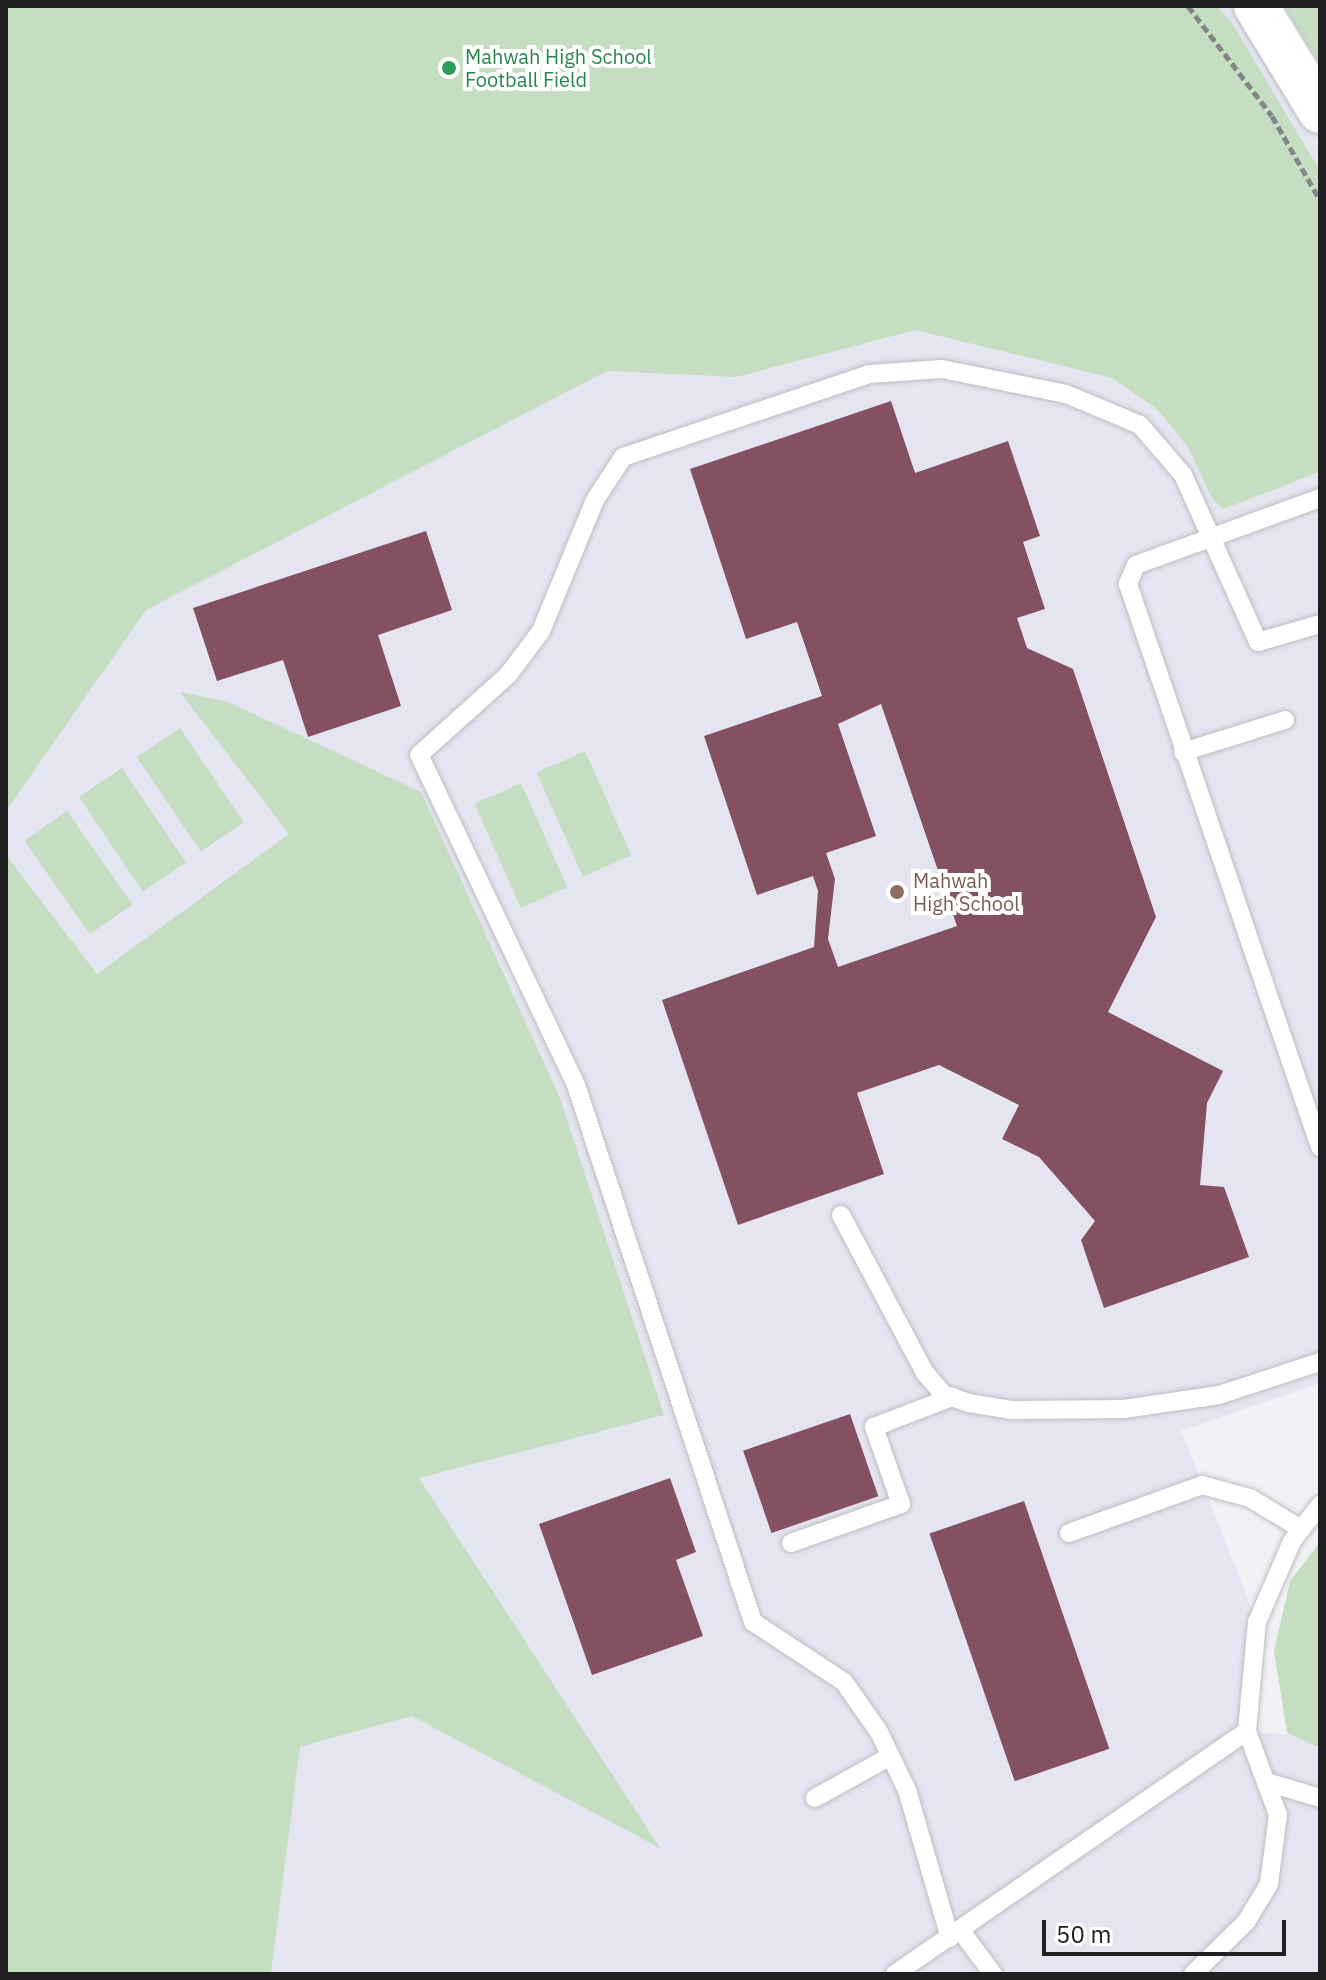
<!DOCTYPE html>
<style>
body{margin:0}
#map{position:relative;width:1326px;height:1980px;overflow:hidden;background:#f0f0f5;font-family:"IBM Plex Sans",sans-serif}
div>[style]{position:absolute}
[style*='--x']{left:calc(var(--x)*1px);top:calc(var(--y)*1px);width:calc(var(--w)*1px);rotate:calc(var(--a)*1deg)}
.built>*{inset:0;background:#e5e4f1}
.green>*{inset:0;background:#c5dec2;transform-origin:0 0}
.building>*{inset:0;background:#835162;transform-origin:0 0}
.path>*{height:5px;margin-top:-2.5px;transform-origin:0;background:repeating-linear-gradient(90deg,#858589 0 8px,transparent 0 12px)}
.roads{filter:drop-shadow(0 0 2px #bdbdc2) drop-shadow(0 0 2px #bdbdc2)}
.service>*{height:18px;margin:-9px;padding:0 9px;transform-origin:9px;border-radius:9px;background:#fff}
.tertiary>*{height:44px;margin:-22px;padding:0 22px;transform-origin:22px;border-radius:22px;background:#fff}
.dots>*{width:22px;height:22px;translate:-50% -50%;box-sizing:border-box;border:4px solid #fff;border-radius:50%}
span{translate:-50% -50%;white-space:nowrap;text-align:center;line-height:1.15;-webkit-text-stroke:8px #fff;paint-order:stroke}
.leisure-label{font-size:20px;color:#27864d}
.left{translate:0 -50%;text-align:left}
.education-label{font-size:20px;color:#785e54}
.frame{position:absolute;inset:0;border:8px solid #202022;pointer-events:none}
.scale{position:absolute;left:1042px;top:1920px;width:244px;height:36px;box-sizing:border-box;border:4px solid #202022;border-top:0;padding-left:10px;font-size:24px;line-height:28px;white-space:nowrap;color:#202022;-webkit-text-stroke:6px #fff;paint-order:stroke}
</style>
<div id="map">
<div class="built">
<i style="clip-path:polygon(6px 6px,1256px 6px,1320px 111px,1320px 1383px,1181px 1431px,1257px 1622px,1247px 1731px,1290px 1735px,1320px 1748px,1320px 1974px,271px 1974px,300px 1747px,413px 1716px,658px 1846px,6px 1226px)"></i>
</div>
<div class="green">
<i style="clip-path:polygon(6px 6px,1216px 6px,1231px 21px,1320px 171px,1320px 472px,1223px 509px,1212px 498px,1188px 447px,1157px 409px,1112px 378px,915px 330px,736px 377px,607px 371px,146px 610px,6px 811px)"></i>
<i style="clip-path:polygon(1284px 6px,1320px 6px,1320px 65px)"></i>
<i style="clip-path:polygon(180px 692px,228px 702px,421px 792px,560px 1098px,664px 1415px,419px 1478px,660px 1848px,412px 1716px,300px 1747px,271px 1974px,6px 1974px,6px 855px,97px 974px,289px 834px)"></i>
<i style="left:180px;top:728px;width:114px;height:52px;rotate:56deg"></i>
<i style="left:585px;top:751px;width:114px;height:53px;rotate:66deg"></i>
<i style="left:122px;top:768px;width:114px;height:52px;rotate:56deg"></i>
<i style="left:521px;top:783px;width:114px;height:51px;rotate:66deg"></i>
<i style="left:67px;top:811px;width:114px;height:52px;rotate:55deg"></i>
<i style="clip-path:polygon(1320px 1542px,1320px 1748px,1287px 1733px,1274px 1651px,1290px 1581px)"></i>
</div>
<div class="building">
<i style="clip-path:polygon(evenodd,891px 401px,915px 473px,1008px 441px,1040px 536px,1023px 542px,1045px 609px,1017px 618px,1027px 648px,1073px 669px,1156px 917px,1108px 1012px,1223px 1071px,1207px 1103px,1200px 1185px,1224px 1187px,1249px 1257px,1104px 1308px,1081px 1240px,1095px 1221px,1039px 1157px,1002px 1139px,1019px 1105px,939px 1065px,857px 1093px,884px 1174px,738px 1225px,662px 1000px,814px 947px,818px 891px,813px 876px,757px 895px,704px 736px,822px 696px,797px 622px,746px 639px,690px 469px,891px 401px,881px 704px,957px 926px,838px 967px,828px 939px,835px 879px,826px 853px,876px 836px,838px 724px,881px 704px)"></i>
<i style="clip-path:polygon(426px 531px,452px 610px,378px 635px,401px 706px,308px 737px,283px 660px,217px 681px,193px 608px)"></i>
<i style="left:850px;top:1414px;width:87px;height:113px;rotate:71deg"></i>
<i style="clip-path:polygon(670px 1478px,696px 1552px,676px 1560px,703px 1636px,592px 1675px,539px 1524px)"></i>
<i style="left:1024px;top:1501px;width:262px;height:100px;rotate:71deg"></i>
</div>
<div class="path">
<i style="--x:1188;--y:6;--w:138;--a:52.6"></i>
<i style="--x:1272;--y:116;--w:97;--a:60.3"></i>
</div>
<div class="roads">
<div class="service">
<i style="--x:1320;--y:498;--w:196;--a:160"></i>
<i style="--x:1136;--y:565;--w:21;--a:113"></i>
<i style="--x:1128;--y:584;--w:595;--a:71.17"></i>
<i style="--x:1183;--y:752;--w:107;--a:-17.4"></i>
<i style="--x:841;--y:1215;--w:179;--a:62"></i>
<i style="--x:925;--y:1373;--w:28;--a:49"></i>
<i style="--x:943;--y:1394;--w:28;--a:19"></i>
<i style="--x:969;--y:1403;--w:44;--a:9.2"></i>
<i style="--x:1012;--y:1410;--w:112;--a:-0.5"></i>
<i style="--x:1124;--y:1409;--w:96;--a:-8.4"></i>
<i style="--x:1219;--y:1395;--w:106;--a:-18.1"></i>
<i style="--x:1069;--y:1533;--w:141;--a:-19.8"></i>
<i style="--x:1202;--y:1485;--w:50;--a:15.2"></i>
<i style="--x:1250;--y:1498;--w:60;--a:31.3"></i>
<i style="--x:791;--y:1543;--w:117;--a:-19.5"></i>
<i style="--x:901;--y:1504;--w:82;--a:-109.3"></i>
<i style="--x:874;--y:1427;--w:84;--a:-21"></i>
<i style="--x:1266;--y:1782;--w:56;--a:16.5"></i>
<i style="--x:815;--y:1798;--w:85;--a:-29"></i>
<i style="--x:961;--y:1931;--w:54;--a:53.3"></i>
<i style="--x:950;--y:1938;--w:154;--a:-106.2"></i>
<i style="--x:907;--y:1790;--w:64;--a:-115.8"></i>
<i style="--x:879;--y:1732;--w:61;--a:-125"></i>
<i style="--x:844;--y:1682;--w:109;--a:-146.6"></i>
<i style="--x:753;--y:1622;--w:565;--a:-108.24"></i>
<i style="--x:576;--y:1085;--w:365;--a:-115.4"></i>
<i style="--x:419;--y:755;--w:120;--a:-42"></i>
<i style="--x:508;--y:675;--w:55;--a:-53.1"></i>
<i style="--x:541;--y:631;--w:142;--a:-67.6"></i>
<i style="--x:595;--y:500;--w:51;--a:-56.9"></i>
<i style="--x:623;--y:457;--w:260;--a:-18.6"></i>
<i style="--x:869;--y:374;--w:73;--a:-3.9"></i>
<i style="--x:942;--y:369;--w:126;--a:11.4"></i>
<i style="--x:1066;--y:394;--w:80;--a:22.7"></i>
<i style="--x:1140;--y:425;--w:66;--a:49.3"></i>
<i style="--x:1183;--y:475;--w:183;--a:65.8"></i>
<i style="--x:1258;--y:642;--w:65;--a:-16.2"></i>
<i style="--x:895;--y:1974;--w:428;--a:-34.6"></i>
<i style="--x:1193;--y:1974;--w:74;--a:-44.5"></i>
<i style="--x:1246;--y:1922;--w:44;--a:-58.8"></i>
<i style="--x:1269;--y:1884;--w:70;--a:-82.6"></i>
<i style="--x:1278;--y:1815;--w:90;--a:-110.3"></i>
<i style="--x:1247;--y:1731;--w:109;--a:-84.8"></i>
<i style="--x:1257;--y:1622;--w:88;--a:-66.6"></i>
<i style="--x:1292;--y:1541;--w:46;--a:-52.1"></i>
</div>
<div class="tertiary">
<i style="--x:1256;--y:6;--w:123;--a:58.6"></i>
</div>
</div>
<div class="dots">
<i style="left:449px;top:68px;background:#2e9e5b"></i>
<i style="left:897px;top:892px;background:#8d6e63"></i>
</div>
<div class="leisure-label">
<span class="left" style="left:465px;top:68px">Mahwah High School<br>Football Field</span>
</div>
<div class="education-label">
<span class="left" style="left:913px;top:892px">Mahwah<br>High School</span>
</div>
<div class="frame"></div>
<div class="scale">50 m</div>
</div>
